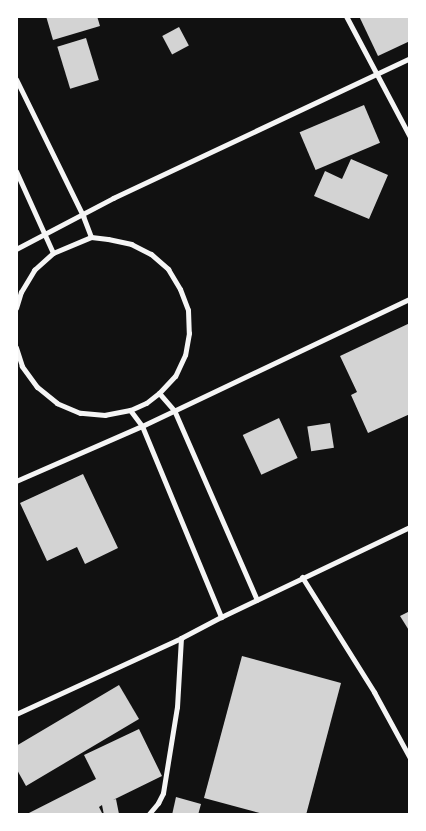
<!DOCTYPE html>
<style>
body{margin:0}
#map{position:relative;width:426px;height:831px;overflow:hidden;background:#111;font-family:"Open Sans",sans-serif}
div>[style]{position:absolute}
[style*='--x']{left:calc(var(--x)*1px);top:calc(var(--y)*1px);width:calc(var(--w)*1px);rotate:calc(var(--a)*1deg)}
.building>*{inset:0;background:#d3d3d3;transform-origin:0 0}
.minor>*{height:5px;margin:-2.5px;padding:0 2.5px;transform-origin:2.5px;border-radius:2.5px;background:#f5f5f5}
span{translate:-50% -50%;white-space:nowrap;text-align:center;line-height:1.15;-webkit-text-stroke:5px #fff;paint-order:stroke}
.frame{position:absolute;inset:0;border:18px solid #fff;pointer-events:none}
</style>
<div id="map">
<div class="building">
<i style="clip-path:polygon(46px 16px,97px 16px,100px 26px,53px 40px)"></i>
<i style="clip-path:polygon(359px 16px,410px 16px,410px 41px,378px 56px)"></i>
<i style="left:179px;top:27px;width:21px;height:19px;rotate:62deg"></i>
<i style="left:86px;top:38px;width:44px;height:30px;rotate:73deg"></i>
<i style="left:364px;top:105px;width:41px;height:70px;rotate:67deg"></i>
<i style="clip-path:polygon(351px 159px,388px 175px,369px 219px,314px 196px,325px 171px,342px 179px)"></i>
<i style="clip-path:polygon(410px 323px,410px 414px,368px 433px,351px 395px,357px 392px,340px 356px)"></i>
<i style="left:279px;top:418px;width:44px;height:40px;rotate:65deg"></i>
<i style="left:330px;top:423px;width:25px;height:23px;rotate:81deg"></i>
<i style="clip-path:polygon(83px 474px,118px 548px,85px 564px,77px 547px,47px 561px,20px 503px)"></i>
<i style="clip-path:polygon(410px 611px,410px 632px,400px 616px)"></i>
<i style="clip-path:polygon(242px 656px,341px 683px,306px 815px,267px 815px,204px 798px)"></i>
<i style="clip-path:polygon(119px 685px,139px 719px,26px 786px,16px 768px,16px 746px)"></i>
<i style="clip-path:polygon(139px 729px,162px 776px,113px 800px,116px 799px,119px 814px,104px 815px,102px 805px,99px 807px,103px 815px,25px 815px,96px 779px,84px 755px)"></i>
<i style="clip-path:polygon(176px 797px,201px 804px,198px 815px,172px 815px)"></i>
</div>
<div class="minor">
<i style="--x:346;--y:16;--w:137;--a:62.1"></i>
<i style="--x:16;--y:79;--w:153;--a:63.9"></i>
<i style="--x:83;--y:216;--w:22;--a:69"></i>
<i style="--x:16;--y:171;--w:90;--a:65.7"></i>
<i style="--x:16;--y:249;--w:110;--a:-27.7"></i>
<i style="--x:113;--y:198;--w:328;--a:-25.2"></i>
<i style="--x:16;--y:308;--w:17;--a:-73"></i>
<i style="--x:21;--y:292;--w:26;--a:-59"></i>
<i style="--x:34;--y:270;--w:25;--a:-42"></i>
<i style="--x:53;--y:253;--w:41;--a:-22.8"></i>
<i style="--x:91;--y:237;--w:17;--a:7"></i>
<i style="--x:108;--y:239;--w:24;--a:12"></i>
<i style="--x:131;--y:244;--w:22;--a:27"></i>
<i style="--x:151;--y:254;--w:23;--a:41"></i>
<i style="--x:168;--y:269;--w:23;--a:59"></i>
<i style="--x:180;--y:289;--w:22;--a:69"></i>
<i style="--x:188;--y:310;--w:23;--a:88"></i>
<i style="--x:189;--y:333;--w:22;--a:100"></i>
<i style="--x:185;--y:355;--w:23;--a:115"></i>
<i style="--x:175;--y:376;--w:23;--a:133"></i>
<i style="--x:159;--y:393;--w:16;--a:142"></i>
<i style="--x:146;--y:403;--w:17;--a:156"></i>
<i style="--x:130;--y:410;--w:25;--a:169"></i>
<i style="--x:105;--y:415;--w:25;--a:-175"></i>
<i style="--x:80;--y:413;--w:25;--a:-157"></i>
<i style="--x:57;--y:403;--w:26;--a:-141"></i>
<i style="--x:37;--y:387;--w:26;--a:-126"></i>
<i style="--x:22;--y:366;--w:20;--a:-108"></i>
<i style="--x:159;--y:393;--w:23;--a:49"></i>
<i style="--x:174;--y:410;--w:207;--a:66.4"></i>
<i style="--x:130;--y:410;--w:20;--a:53"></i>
<i style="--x:142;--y:426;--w:207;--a:67.5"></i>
<i style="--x:16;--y:481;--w:137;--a:-23.6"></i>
<i style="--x:142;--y:426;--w:297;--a:-25.4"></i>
<i style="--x:302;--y:577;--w:136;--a:57.9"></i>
<i style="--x:374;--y:692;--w:75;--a:61.4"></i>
<i style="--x:16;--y:714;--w:182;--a:-24.7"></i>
<i style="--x:181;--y:638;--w:45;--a:-27.7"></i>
<i style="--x:221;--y:617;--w:209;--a:-25.5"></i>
<i style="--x:148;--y:815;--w:16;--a:-50"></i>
<i style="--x:158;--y:803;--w:11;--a:-63"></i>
<i style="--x:163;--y:793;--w:87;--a:-80.8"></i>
<i style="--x:177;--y:707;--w:69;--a:-86.7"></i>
</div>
<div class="frame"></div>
</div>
